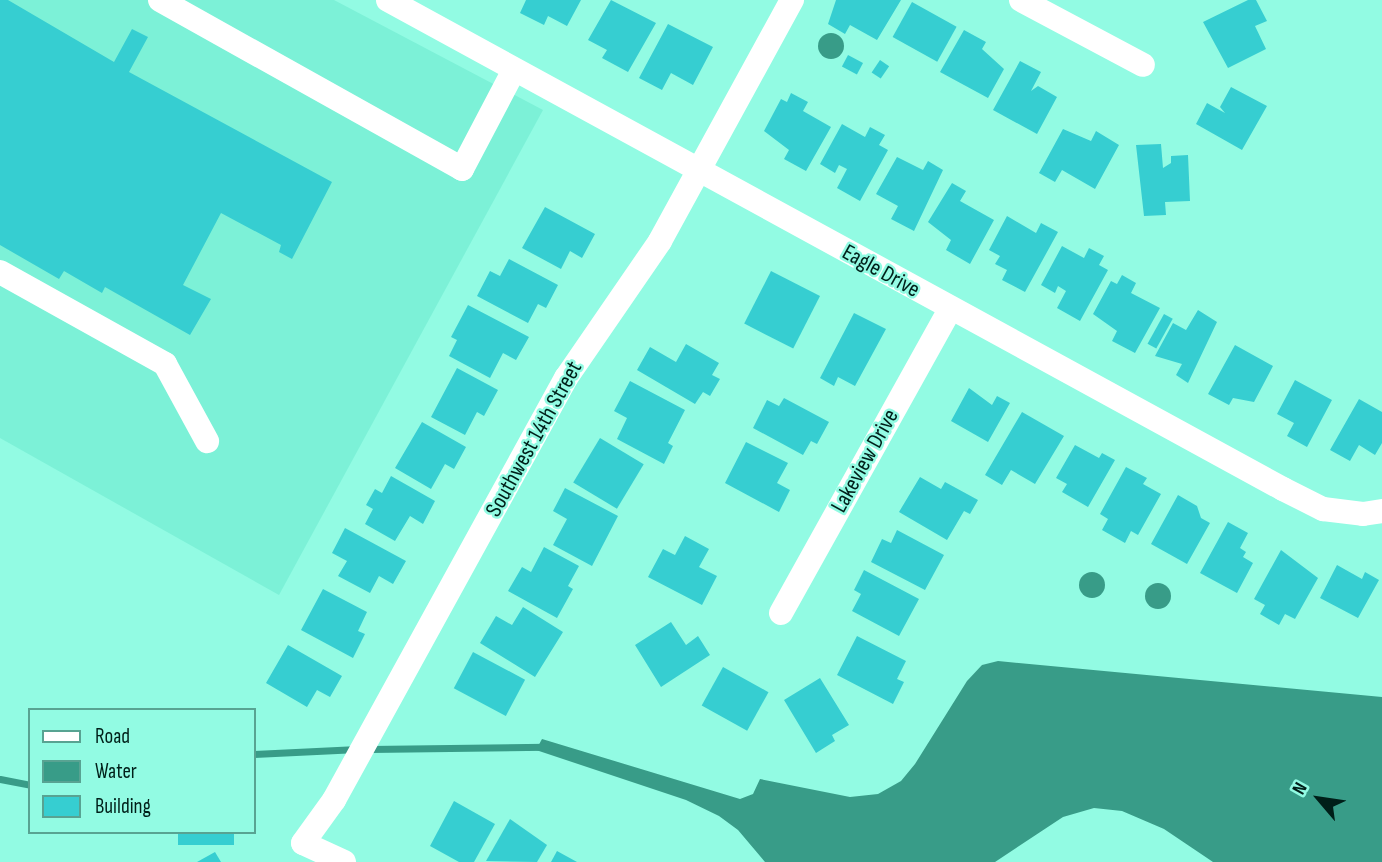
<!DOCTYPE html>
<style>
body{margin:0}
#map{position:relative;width:1382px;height:862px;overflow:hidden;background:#92fbe3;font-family:"Sofia Sans Condensed",sans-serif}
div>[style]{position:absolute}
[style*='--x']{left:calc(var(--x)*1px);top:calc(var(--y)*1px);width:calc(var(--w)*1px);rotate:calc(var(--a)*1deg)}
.built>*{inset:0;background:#7cf1d7}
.water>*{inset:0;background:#389c88}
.round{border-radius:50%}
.stream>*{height:7px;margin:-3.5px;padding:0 3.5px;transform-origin:3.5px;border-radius:3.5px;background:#389c88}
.building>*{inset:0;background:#36ced1;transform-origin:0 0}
.minor>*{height:24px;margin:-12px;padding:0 12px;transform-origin:12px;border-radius:12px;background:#fff}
span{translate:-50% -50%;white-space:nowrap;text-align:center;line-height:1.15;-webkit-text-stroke:5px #92fbe3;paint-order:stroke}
.street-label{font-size:23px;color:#001f19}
.legend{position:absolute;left:28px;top:708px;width:228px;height:126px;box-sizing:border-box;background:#92fbe3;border:2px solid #58a392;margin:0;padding:9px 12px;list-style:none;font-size:21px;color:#001f19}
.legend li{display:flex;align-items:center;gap:14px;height:35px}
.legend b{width:35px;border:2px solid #58a392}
.north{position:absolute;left:1284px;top:764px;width:70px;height:70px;-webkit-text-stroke:5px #92fbe3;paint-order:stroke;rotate:299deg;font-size:19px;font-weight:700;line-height:28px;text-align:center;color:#001f19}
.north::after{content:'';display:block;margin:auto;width:24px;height:32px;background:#001f19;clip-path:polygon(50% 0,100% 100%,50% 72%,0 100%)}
</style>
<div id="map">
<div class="built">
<i style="clip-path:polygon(0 0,334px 0,543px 110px,279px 595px,0 438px)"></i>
</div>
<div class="water">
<i class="round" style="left:818px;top:33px;width:26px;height:26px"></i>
<i class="round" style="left:1079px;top:572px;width:26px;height:26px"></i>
<i class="round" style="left:1145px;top:583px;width:26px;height:26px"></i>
<i style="clip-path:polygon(998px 661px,1382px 697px,1382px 862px,1213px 862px,1164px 829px,1122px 811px,1094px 808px,1063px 817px,995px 862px,765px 862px,738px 830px,719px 816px,686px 800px,536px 750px,542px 739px,740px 799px,753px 794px,760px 779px,850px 797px,878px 794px,901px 781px,915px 764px,967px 681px,982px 665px)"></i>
</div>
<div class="stream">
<i style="--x:370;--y:749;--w:176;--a:-0.7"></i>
<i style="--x:254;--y:754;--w:104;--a:-2.8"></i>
<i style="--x:0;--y:779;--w:31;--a:11"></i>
</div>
<div class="building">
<i style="clip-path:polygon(0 0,8px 0,114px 62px,132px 29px,148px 37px,129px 72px,332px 182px,292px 259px,279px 252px,281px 245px,221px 213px,183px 285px,211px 299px,190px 335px,105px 287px,102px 293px,64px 271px,59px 279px,0 245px)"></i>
<i style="clip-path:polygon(526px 0,581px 0,567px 26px,548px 16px,544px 25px,520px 13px)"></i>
<i style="clip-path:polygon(611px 0,656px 23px,628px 72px,602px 58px,607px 50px,588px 40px)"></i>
<i style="clip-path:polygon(836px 0,901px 0,877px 40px,850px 25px,845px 34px,828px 24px)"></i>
<i style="clip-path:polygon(1248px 0,1256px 0,1267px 21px,1255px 26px,1266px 49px,1228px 68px,1203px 22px)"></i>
<i style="left:912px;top:2px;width:51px;height:40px;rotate:29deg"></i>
<i style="clip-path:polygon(668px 24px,713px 47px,693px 85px,671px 73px,662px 90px,639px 78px)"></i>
<i style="clip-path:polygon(964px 30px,986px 42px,982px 49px,1004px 69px,988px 98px,940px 72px)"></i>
<i style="left:848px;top:55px;width:17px;height:13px;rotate:28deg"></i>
<i style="left:880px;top:60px;width:11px;height:15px;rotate:34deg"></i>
<i style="clip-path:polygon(1020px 61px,1041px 72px,1031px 91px,1038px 86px,1057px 97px,1037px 134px,993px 110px)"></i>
<i style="clip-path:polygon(1231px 87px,1267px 106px,1242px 150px,1196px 124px,1207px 103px,1225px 113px,1220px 107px)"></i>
<i style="clip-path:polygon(791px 93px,808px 102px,803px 111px,831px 127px,806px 171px,784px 159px,789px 150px,764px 131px,781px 99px,787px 102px)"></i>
<i style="clip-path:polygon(842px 124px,865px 137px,870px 127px,885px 135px,879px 145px,888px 150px,860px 201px,837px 188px,847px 169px,839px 165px,835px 173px,820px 164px)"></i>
<i style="clip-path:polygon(1063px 129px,1091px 141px,1096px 131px,1119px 145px,1095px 189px,1062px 170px,1055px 182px,1039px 173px)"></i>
<i style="clip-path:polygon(1161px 144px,1163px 168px,1171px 163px,1171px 156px,1188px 155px,1190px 201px,1165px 202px,1166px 215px,1144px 216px,1136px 145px)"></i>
<i style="clip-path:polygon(897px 157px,923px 170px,928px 161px,943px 170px,914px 231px,891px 219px,898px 206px,876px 194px)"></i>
<i style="clip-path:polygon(952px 183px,966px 191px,960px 201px,994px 220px,970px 264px,946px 250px,951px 240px,928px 222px)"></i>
<i style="clip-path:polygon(545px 207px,595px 234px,582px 258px,570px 251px,561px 269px,522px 248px)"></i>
<i style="clip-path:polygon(1007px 216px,1036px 233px,1041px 223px,1058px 232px,1025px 292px,1002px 280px,1007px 270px,995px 264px,1000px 256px,989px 250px)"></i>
<i style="clip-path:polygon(1062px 246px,1084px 258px,1089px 248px,1104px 256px,1099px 265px,1108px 270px,1080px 321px,1057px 308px,1066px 291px,1058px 286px,1055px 293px,1041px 285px)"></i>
<i style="clip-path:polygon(509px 259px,558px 285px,546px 308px,538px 304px,528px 323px,477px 296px,490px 271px,500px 276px)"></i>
<i style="left:771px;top:271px;width:55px;height:59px;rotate:27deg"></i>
<i style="clip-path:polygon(1122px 275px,1136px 283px,1131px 293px,1160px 308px,1135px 353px,1112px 341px,1117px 331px,1093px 314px,1111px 281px,1117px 284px)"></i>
<i style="clip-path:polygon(468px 305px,529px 337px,516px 360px,503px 353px,490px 378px,449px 356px,457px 340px,451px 337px)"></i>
<i style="clip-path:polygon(1198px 310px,1217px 322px,1188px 383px,1176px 375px,1182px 364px,1155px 356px,1173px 323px,1186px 330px)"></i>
<i style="clip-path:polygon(854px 313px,886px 329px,855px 386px,838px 377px,834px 386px,820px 378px)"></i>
<i style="left:1164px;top:314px;width:10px;height:34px;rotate:29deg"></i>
<i style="clip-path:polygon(686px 344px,719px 363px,712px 375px,720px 379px,710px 396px,703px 392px,695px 404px,637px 370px,650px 347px,676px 362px)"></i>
<i style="clip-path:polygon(1235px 345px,1273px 366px,1254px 402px,1233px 398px,1229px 405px,1208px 394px)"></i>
<i style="clip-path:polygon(457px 368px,498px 390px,484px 416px,477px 412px,465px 435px,431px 417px)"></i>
<i style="clip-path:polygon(1295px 380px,1332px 400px,1307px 447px,1287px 436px,1294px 423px,1277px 414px)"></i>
<i style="clip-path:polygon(630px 381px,685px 410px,668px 443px,673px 446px,664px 464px,617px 439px,627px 418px,614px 411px)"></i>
<i style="clip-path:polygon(969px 388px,992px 405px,997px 396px,1010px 403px,988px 442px,951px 421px)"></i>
<i style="clip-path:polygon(784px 398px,829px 422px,817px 444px,811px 441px,803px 455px,753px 428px,767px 400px,779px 406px)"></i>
<i style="clip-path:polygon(1359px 399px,1382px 412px,1382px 443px,1375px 455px,1359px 445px,1350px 461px,1330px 450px)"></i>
<i style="clip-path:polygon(1022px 412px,1064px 436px,1035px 484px,1011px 470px,1002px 485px,985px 475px)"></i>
<i style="clip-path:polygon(422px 422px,466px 447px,454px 469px,445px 464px,431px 489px,395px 468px)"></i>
<i style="left:600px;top:438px;width:51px;height:52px;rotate:31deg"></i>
<i style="clip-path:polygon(746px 442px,788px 463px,777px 483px,790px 490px,779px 512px,725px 483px)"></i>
<i style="clip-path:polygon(1075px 445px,1099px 458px,1102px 453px,1115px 460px,1088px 507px,1062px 492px,1067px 484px,1056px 478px)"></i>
<i style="clip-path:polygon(1126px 467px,1147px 478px,1143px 484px,1161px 494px,1138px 535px,1131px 531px,1125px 543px,1102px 530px,1108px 519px,1100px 514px)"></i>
<i style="clip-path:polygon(391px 476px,435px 501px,423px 524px,410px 516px,395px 541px,365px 524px,373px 509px,366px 505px,375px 489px,382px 493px)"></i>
<i style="clip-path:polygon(920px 477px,941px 489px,945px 482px,978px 500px,970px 514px,964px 511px,947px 540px,899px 512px)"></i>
<i style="clip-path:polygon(565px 488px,618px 516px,592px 566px,553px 545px,567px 519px,553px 511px)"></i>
<i style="clip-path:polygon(1178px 495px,1197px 506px,1201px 518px,1210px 523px,1187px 564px,1151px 544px)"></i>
<i style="clip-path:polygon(1228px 522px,1248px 533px,1240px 548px,1246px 552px,1243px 557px,1253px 563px,1237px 593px,1200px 573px)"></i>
<i style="clip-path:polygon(345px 528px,406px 561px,393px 584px,379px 576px,370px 593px,338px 576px,347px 561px,332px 553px)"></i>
<i style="clip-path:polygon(897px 530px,944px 555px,925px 590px,871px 562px,882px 539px,891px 543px)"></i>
<i style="clip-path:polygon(685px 536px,709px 549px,699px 567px,717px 576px,702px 605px,648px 577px,663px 549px,675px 555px)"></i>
<i style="clip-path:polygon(544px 547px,579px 566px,568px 586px,573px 589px,557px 618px,508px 591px,522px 567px,531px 572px)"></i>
<i style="clip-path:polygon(1281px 550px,1318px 578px,1295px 619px,1285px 614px,1279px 625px,1260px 614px,1265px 605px,1254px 599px)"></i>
<i style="clip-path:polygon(1337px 565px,1362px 579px,1365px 572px,1379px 580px,1358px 618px,1320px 598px)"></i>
<i style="clip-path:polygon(864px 570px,919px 599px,899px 636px,852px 611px,861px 594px,854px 590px)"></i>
<i style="clip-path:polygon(323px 589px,367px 612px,358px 631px,365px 634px,353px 658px,301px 630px)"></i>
<i style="clip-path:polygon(523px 607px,563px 632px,535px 677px,480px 643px,496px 616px,512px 625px)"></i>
<i style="clip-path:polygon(671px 622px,686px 645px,698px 636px,710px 655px,661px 687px,635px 645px)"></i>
<i style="clip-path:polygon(857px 636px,906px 661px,897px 679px,904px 682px,893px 704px,837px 675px)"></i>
<i style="clip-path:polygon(288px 645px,342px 676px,330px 697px,317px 690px,307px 707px,266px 683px)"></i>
<i style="left:473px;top:652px;width:59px;height:41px;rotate:28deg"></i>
<i style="left:723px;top:667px;width:52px;height:44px;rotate:29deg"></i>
<i style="clip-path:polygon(820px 678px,849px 725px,832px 735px,835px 741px,816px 753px,784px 700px)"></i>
<i style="clip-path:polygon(454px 801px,495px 824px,474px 862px,459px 862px,430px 846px)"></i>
<i style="clip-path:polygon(510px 819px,547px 845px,537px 862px,486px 861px)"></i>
<i style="left:178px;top:832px;width:56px;height:13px"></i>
<i style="clip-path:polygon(557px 851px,577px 862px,551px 862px)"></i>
<i style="clip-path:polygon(215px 852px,221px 862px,197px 862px)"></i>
</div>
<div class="minor">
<i style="--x:160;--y:0;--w:346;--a:29.2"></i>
<i style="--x:462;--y:169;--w:112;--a:-62.3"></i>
<i style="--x:388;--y:0;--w:1020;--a:28.65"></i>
<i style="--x:1283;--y:489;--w:45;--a:26.6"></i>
<i style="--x:1323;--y:509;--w:40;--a:7.1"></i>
<i style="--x:1363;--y:514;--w:19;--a:-9"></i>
<i style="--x:1021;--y:0;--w:138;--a:28"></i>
<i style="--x:0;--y:272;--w:189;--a:29.1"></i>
<i style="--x:165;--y:364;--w:88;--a:61.4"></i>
<i style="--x:781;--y:613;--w:348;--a:-60.9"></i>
<i style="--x:344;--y:862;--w:45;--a:-155.1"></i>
<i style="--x:303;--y:843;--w:53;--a:-54.2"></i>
<i style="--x:334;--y:800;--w:482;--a:-61.2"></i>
<i style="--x:566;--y:378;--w:166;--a:-55.5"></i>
<i style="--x:660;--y:241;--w:275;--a:-61.3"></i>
</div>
<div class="street-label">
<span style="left:881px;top:271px;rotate:29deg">Eagle Drive</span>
<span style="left:534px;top:439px;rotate:-61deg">Southwest 14th Street</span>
<span style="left:865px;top:461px;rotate:-61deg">Lakeview Drive</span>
</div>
<ul class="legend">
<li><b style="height:9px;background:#fff"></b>Road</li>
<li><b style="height:19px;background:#389c88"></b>Water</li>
<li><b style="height:19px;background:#36ced1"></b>Building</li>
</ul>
<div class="north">N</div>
</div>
